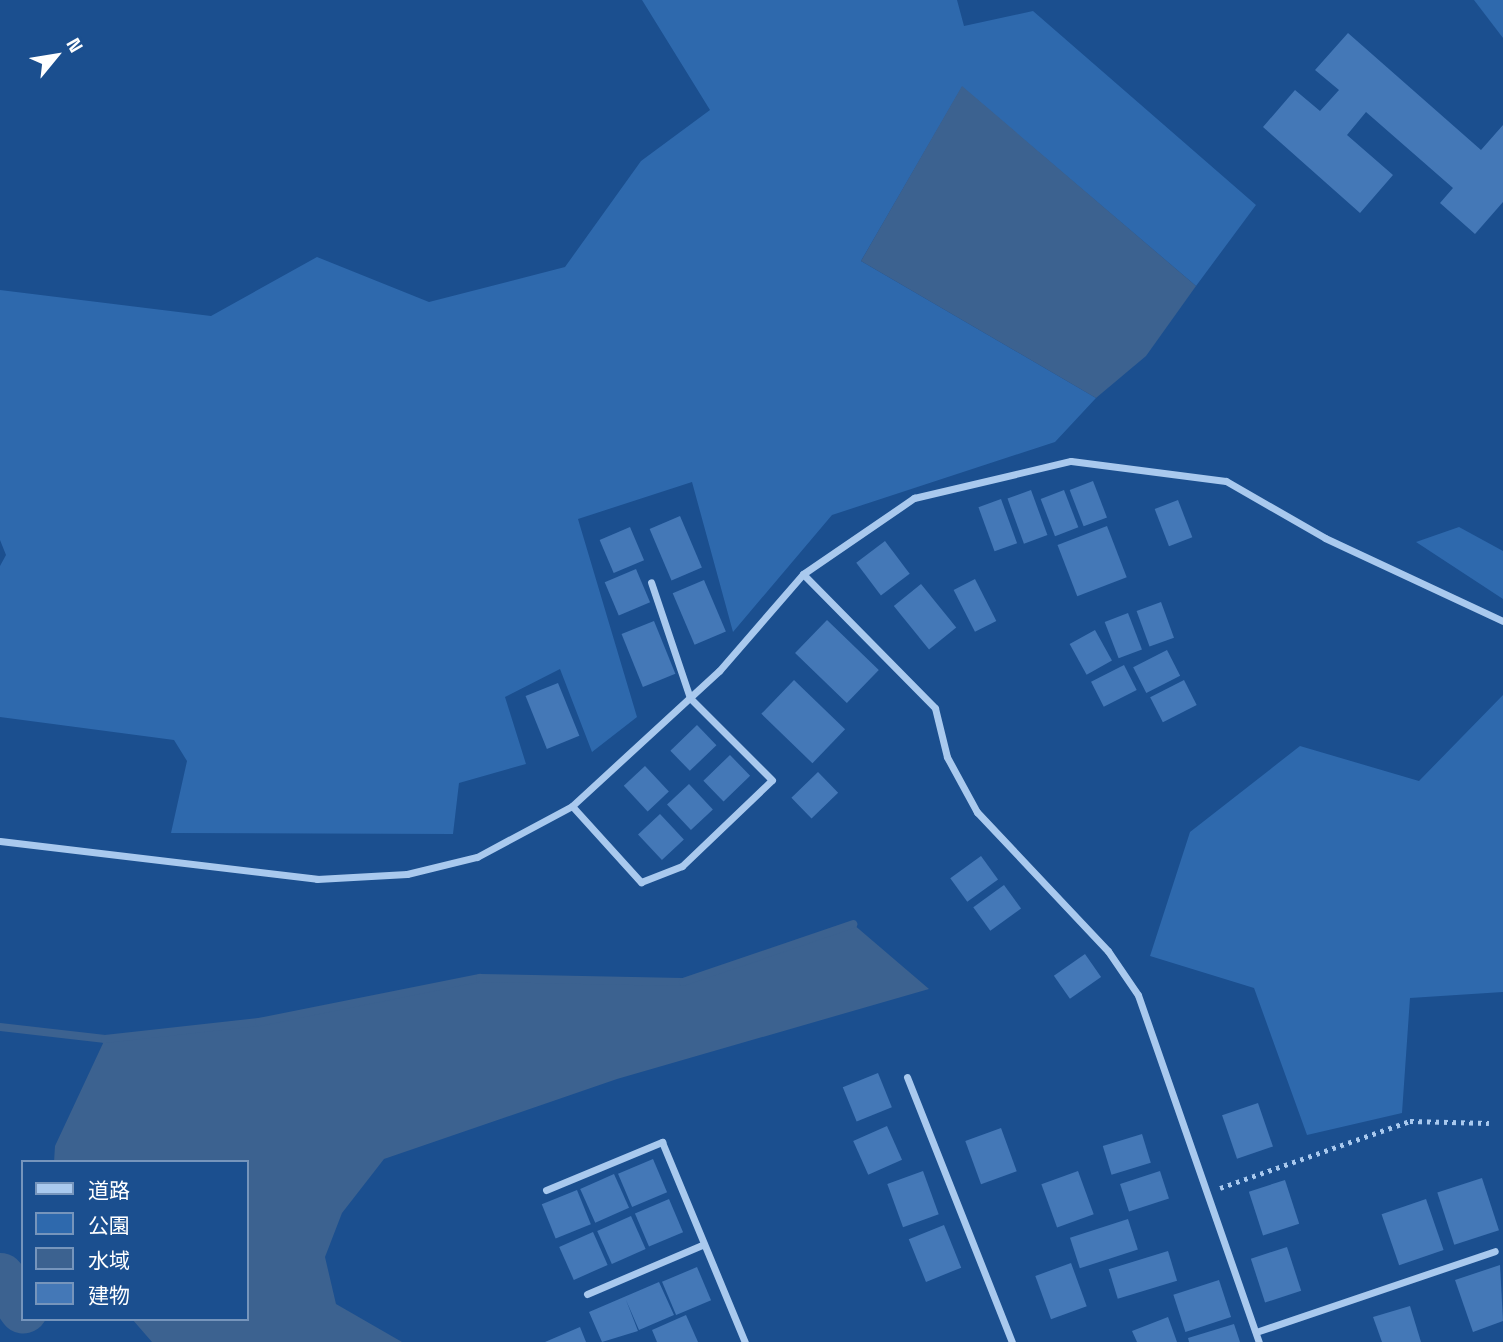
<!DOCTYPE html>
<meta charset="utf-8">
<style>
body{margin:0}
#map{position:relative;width:1503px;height:1342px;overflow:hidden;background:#1b4f8f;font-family:"Space Grotesk","Noto Sans JP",sans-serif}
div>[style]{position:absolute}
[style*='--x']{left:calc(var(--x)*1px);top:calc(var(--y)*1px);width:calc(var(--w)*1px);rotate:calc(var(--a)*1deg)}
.green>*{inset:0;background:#2e69ad}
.water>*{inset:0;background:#3c6290}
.stream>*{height:8px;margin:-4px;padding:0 4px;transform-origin:4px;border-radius:4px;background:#3c6290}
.river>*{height:49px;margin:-24.5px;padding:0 24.5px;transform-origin:24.5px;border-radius:24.5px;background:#3c6290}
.building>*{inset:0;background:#4478b7;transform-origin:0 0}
.path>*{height:4.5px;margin-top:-2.25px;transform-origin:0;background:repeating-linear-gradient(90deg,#a9c9ee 0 3.5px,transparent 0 8.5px)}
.street>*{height:7px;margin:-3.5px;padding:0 3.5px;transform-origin:3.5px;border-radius:3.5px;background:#a9c9ee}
span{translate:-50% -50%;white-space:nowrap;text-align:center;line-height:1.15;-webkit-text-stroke:5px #1b4f8f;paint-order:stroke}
.legend{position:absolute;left:21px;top:1160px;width:228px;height:161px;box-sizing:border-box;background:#1b4f8f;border:2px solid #7695bc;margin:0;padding:9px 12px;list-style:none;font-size:21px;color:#fff}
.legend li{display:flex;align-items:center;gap:14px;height:35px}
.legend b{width:35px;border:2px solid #7695bc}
.north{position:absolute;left:21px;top:21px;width:70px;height:70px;-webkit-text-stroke:5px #1b4f8f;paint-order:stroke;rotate:60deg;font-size:19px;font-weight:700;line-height:28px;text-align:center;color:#fff}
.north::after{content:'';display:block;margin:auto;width:24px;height:32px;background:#fff;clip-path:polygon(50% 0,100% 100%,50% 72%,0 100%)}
</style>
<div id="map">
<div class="green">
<i style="clip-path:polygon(642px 0,957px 0,964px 26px,1033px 11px,1256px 205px,1196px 286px,962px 87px,861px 261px,1096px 398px,1055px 442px,832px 515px,733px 632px,692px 482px,578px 519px,637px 717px,592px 752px,560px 669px,505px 697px,526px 764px,459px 783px,453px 834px,171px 833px,187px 761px,174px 740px,0 717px,0 566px,6px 555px,0 540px,0 290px,211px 316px,317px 257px,429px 302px,565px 267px,641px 161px,710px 110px)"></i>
<i style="clip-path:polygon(1474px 0,1503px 0,1503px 38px)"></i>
<i style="clip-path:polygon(1459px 527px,1503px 551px,1503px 599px,1416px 542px)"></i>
<i style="clip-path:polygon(1503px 695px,1503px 992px,1410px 998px,1402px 1113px,1307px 1135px,1254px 988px,1150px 956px,1190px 832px,1300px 746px,1419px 781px)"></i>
</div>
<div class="water">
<i style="clip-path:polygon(962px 86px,1196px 286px,1146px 356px,1096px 398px,861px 261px)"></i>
<i style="clip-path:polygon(853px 924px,929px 989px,617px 1079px,384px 1159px,342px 1213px,325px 1257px,336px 1304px,402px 1342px,152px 1342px,132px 1319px,247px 1319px,247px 1162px,54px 1162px,55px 1146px,105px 1039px,259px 1022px,480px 978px,683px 982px)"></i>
</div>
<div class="stream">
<i style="--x:0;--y:1027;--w:106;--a:6.5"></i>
<i style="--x:105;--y:1039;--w:155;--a:-6.3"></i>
<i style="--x:259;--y:1022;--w:225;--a:-11.3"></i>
<i style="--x:480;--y:978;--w:203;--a:1.1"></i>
<i style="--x:683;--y:982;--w:180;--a:-18.8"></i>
</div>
<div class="river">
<i style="--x:0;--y:1277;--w:39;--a:54"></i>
</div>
<div class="building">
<i style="clip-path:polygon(1348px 33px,1481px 150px,1503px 125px,1503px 202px,1475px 234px,1440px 203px,1453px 188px,1366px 112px,1347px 135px,1393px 175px,1360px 213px,1263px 127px,1295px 90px,1320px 111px,1339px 90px,1315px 70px)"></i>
<i style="left:1093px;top:481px;width:39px;height:25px;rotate:69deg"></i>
<i style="left:1031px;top:490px;width:48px;height:25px;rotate:70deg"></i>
<i style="left:1064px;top:490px;width:40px;height:25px;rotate:69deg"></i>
<i style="left:1001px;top:499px;width:47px;height:24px;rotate:70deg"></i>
<i style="left:1178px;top:500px;width:40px;height:25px;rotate:69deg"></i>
<i style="left:680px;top:516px;width:56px;height:33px;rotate:67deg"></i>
<i style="left:1107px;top:526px;width:55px;height:53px;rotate:69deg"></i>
<i style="left:630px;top:527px;width:36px;height:33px;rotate:67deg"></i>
<i style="left:885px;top:541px;width:41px;height:36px;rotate:53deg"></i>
<i style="left:636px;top:569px;width:36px;height:34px;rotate:67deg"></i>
<i style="left:975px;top:579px;width:47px;height:24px;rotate:63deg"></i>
<i style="left:704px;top:580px;width:56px;height:34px;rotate:67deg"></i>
<i style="left:921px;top:584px;width:56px;height:35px;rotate:51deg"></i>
<i style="left:1161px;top:602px;width:38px;height:26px;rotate:70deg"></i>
<i style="left:1128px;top:613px;width:39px;height:25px;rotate:69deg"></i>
<i style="left:827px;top:620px;width:72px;height:46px;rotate:44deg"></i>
<i style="left:654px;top:621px;width:57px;height:35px;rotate:68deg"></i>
<i style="left:1095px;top:630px;width:35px;height:29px;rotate:61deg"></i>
<i style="left:1167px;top:650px;width:29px;height:38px;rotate:63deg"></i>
<i style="left:1124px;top:665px;width:28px;height:37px;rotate:63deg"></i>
<i style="left:794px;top:680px;width:71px;height:47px;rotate:44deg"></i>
<i style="left:1184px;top:680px;width:28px;height:38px;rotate:63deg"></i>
<i style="left:558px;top:683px;width:57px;height:35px;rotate:68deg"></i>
<i style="left:697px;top:725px;width:28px;height:37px;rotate:46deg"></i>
<i style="left:730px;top:755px;width:29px;height:37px;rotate:46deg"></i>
<i style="left:645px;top:766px;width:35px;height:29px;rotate:47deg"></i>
<i style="left:818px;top:772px;width:29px;height:37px;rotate:46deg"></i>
<i style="left:689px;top:784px;width:35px;height:30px;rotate:47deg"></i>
<i style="left:660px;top:814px;width:35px;height:30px;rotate:47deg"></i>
<i style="left:981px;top:856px;width:29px;height:38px;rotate:54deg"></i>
<i style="left:1004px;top:885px;width:29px;height:38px;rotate:54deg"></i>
<i style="left:1085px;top:954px;width:28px;height:38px;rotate:55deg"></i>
<i style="left:878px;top:1073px;width:37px;height:38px;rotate:68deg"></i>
<i style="left:1258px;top:1103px;width:46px;height:38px;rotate:71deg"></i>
<i style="left:887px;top:1126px;width:37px;height:37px;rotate:66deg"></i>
<i style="left:1001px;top:1128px;width:46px;height:38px;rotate:70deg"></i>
<i style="left:1142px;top:1134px;width:30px;height:41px;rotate:73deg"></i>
<i style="left:653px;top:1159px;width:36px;height:38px;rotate:67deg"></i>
<i style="left:923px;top:1171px;width:46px;height:38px;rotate:70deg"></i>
<i style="left:1078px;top:1171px;width:46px;height:39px;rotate:70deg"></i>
<i style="left:1160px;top:1171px;width:29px;height:42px;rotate:72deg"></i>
<i style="left:614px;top:1174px;width:37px;height:37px;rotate:66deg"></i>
<i style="left:1482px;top:1178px;width:55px;height:47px;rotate:72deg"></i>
<i style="left:1285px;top:1180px;width:46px;height:38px;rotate:72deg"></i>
<i style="left:577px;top:1190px;width:37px;height:38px;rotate:68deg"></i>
<i style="left:669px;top:1199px;width:36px;height:37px;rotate:67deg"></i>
<i style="left:1426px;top:1199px;width:54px;height:47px;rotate:71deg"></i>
<i style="left:631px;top:1216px;width:36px;height:37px;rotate:66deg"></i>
<i style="left:1128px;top:1219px;width:32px;height:61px;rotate:72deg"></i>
<i style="left:944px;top:1225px;width:46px;height:38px;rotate:68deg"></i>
<i style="left:593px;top:1232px;width:36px;height:37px;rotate:66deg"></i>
<i style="left:1287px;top:1247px;width:46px;height:38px;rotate:72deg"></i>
<i style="left:1168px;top:1251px;width:31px;height:62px;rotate:73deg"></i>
<i style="left:1071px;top:1263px;width:46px;height:38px;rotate:70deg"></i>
<i style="clip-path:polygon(1500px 1265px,1503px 1321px,1473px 1332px,1455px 1280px)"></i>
<i style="left:697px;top:1267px;width:36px;height:38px;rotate:67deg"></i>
<i style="left:1219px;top:1280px;width:39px;height:48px;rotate:72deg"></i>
<i style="clip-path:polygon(659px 1282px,674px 1315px,639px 1330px,626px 1300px,638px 1331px,602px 1342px,589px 1312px)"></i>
<i style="clip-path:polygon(1410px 1306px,1421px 1342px,1382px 1342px,1373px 1317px)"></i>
<i style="clip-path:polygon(686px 1315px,698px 1342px,657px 1342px,652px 1330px)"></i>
<i style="clip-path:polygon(1168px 1317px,1177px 1342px,1137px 1342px,1132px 1331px)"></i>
<i style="clip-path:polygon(1234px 1324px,1240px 1342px,1189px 1342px,1188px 1338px)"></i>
<i style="clip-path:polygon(580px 1327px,586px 1342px,545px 1342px)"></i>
</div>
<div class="path">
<i style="--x:1220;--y:1188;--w:201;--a:-19.4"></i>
<i style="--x:1410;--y:1121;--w:79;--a:1.5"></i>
</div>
<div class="street">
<i style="--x:803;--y:574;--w:188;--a:45.4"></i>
<i style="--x:935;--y:708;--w:50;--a:76.2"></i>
<i style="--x:947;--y:757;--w:63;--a:61.4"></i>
<i style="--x:977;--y:812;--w:191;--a:46.7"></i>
<i style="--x:1108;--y:951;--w:53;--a:55.7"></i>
<i style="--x:1138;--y:995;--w:367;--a:70.8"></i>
<i style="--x:572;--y:806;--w:103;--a:47.8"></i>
<i style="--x:641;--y:882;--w:44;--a:-21.3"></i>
<i style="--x:682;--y:866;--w:124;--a:-43.7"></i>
<i style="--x:772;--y:780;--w:116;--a:-135"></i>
<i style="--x:690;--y:698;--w:122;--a:-108.6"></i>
<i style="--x:0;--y:841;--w:319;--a:6.8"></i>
<i style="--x:317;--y:879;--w:90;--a:-3.2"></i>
<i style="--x:407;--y:874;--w:72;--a:-13.7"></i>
<i style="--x:477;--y:857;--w:108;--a:-28.2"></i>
<i style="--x:572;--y:806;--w:200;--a:-42.6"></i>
<i style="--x:719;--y:671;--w:128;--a:-49.1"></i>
<i style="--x:803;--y:574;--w:135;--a:-34.4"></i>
<i style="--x:914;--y:498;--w:161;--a:-13.3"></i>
<i style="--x:1071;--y:461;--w:156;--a:7.4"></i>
<i style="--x:1226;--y:481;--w:114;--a:29.9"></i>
<i style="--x:1325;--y:538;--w:196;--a:25"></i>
<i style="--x:907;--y:1077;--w:285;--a:68.4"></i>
<i style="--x:546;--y:1190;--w:126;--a:-22.5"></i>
<i style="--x:662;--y:1142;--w:217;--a:67.5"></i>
<i style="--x:587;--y:1294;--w:127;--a:-23.1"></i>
<i style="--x:1256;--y:1332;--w:252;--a:-18.7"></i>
</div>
<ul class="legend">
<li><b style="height:9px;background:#a9c9ee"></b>道路</li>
<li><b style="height:19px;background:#2e69ad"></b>公園</li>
<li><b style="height:19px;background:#3c6290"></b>水域</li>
<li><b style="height:19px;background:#4478b7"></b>建物</li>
</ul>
<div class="north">N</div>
</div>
